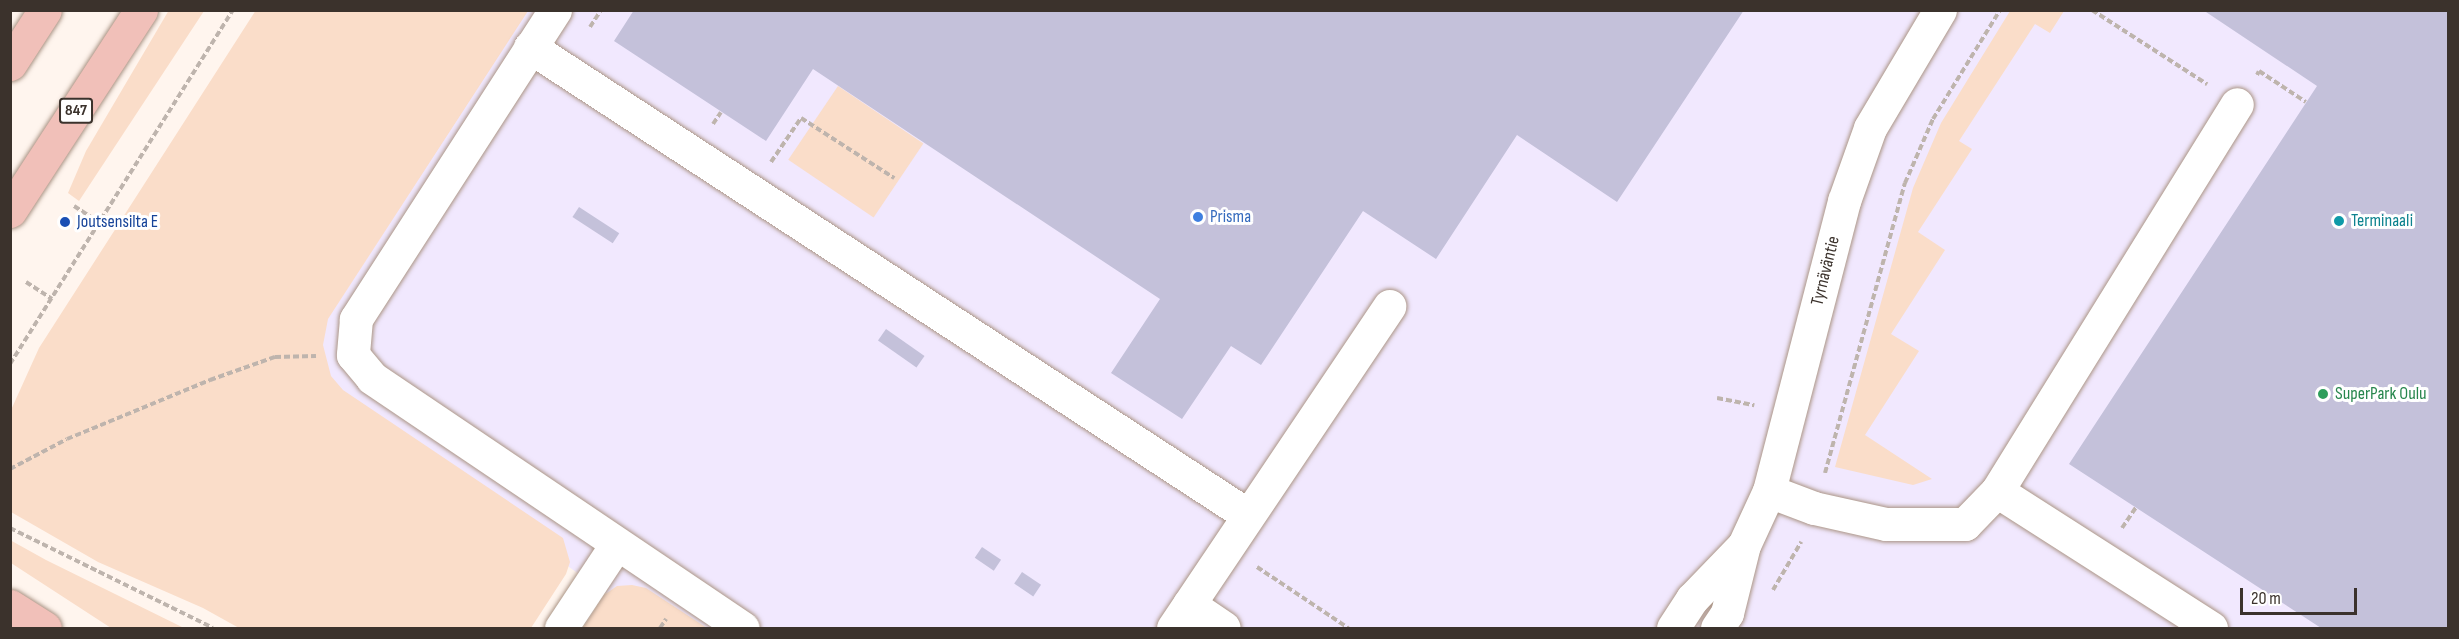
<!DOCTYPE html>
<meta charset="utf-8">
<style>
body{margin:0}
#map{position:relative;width:2459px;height:639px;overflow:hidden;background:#fff5ee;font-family:"Sofia Sans Condensed",sans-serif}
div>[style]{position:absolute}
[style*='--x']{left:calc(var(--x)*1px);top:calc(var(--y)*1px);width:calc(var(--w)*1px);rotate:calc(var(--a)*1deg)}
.commercial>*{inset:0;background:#f1e8fe}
.green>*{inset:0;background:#faddc9;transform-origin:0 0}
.building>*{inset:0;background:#c4c1da;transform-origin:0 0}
.path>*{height:4px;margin-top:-2px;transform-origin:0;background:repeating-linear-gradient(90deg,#beb4ad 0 6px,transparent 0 9px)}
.roads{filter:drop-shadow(0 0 2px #ab9586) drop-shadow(0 0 2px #ab9586)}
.minor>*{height:33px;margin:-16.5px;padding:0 16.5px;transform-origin:16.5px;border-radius:16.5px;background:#fff}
.major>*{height:33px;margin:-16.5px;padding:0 16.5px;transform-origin:16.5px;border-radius:16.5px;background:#f1c0b9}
.dots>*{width:16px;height:16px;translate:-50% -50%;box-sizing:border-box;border:3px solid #fff;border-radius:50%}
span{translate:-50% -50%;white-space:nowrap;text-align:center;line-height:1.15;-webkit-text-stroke:6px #fff;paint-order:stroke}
.shield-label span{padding:2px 4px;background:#fff;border:2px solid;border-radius:4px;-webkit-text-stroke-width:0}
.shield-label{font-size:16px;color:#3b322c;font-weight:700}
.shop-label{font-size:18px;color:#366cbe}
.left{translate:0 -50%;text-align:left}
.culture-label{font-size:18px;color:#0d838f}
.transit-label{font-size:18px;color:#164399}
.street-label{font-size:18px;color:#3b322c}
.leisure-label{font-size:18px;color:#27864d}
.frame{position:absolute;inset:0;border:12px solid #3b322c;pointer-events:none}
.scale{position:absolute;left:2240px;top:588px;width:117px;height:27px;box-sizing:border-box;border:3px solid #3b322c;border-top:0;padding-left:8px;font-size:18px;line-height:21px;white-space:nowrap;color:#3b322c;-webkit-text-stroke:4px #fff;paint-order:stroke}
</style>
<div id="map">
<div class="commercial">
<i style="clip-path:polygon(514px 11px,2448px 11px,2448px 628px,657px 628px,282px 368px)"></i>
</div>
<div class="green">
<i style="clip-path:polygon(169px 10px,204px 11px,79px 201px,68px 193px,86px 151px)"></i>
<i style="clip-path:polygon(256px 10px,528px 11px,328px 319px,323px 345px,331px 376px,343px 390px,563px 538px,570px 562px,566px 574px,531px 628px,239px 628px,203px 608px,98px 562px,11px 512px,11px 410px,39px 348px)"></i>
<i style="clip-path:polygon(2010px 11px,2064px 11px,2050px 33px,2035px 24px,1959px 141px,1972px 149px,1918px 232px,1945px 250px,1891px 334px,1919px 351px,1865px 435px,1932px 479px,1913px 485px,1835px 467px,1913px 188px,1941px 123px)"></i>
<i style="left:838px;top:86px;width:103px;height:89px;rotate:34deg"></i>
<i style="clip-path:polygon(10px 540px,46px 560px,184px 628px,111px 628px,11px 563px)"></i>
<i style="clip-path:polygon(632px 585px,646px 588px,707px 628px,583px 628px,604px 595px,617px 586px)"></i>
</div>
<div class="building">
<i style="clip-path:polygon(634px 10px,1744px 10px,1617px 202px,1517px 135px,1436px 259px,1363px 211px,1261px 365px,1231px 346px,1182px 419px,1111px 373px,1160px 299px,813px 69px,766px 141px,614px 41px)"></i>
<i style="clip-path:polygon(2203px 10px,2448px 10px,2448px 628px,2321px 628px,2069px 464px,2317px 86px)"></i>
<i style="left:579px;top:207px;width:48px;height:12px;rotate:33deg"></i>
<i style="left:886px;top:329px;width:47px;height:14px;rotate:35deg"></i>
<i style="left:982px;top:547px;width:23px;height:13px;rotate:34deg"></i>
<i style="left:1022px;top:572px;width:23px;height:14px;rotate:34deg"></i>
</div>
<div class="path">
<i style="--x:2092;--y:10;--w:137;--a:32.8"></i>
<i style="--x:590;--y:27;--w:20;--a:-57"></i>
<i style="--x:2257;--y:75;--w:4;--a:-63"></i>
<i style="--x:2259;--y:71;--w:56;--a:33.4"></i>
<i style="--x:713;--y:124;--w:14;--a:-56"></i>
<i style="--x:771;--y:162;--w:53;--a:-55.7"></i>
<i style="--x:801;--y:118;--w:111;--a:32.8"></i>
<i style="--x:74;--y:206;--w:31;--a:33"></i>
<i style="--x:26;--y:282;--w:31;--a:33"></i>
<i style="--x:10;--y:364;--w:418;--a:-57.8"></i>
<i style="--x:1717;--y:398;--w:38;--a:11"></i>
<i style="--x:10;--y:469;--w:64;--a:-27.8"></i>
<i style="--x:67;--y:439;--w:155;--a:-22.4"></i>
<i style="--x:210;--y:380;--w:69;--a:-19.5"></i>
<i style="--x:275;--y:357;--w:41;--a:-1.4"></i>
<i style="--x:1825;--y:473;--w:301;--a:-74.6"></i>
<i style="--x:1905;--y:183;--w:70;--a:-66.4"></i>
<i style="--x:1933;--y:119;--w:128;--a:-58.4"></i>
<i style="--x:10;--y:528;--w:226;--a:26.2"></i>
<i style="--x:2122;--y:528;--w:25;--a:-56"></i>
<i style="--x:1257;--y:567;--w:110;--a:33.8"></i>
<i style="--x:1773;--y:590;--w:56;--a:-59.7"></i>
<i style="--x:660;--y:628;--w:11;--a:-56"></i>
</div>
<div class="roads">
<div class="minor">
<i style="--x:555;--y:10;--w:368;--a:122.8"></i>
<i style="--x:356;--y:319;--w:36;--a:95"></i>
<i style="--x:353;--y:355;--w:30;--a:50"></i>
<i style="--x:372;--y:378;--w:447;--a:34"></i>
<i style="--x:530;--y:47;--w:855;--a:33.11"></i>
<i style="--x:1769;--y:491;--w:48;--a:20.7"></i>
<i style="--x:1814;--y:508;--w:74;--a:12.5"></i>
<i style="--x:1886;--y:524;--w:79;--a:0"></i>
<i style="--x:1965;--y:524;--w:46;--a:-45.9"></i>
<i style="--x:1997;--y:491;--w:455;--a:-58.2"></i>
<i style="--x:1997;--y:491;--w:254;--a:32.6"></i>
<i style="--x:1189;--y:604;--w:42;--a:34.4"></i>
<i style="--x:561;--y:628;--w:100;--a:-56.5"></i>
<i style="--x:1173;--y:628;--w:388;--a:-56.1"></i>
<i style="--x:1673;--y:628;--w:35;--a:-57"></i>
<i style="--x:1692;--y:599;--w:72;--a:-46.1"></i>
<i style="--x:1717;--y:628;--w:18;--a:-56"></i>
<i style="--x:1727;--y:613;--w:70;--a:-76"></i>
<i style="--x:1744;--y:545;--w:60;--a:-65.2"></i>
<i style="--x:1769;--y:491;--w:300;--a:-75.5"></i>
<i style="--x:1844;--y:201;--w:77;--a:-70.4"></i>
<i style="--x:1870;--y:128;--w:137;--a:-59.3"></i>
</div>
<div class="major">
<i style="--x:10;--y:64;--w:64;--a:-57.1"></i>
<i style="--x:10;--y:211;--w:240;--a:-56.9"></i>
<i style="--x:10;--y:606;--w:41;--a:32.2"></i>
</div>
</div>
<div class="dots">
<i style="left:1198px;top:217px;background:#3f7fe0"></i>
<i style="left:2339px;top:221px;background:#0f9aa8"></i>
<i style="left:65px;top:222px;background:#1a4fb4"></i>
<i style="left:2323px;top:394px;background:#2e9e5b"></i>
</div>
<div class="shield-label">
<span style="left:76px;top:111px">847</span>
</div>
<div class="shop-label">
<span class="left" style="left:1210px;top:217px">Prisma</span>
</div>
<div class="culture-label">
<span class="left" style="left:2351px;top:221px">Terminaali</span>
</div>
<div class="transit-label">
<span class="left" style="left:77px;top:222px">Joutsensilta E</span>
</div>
<div class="street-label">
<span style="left:1826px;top:271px;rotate:-76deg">Tyrnäväntie</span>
</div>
<div class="leisure-label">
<span class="left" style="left:2335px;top:394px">SuperPark Oulu</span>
</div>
<div class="frame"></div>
<div class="scale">20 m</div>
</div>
